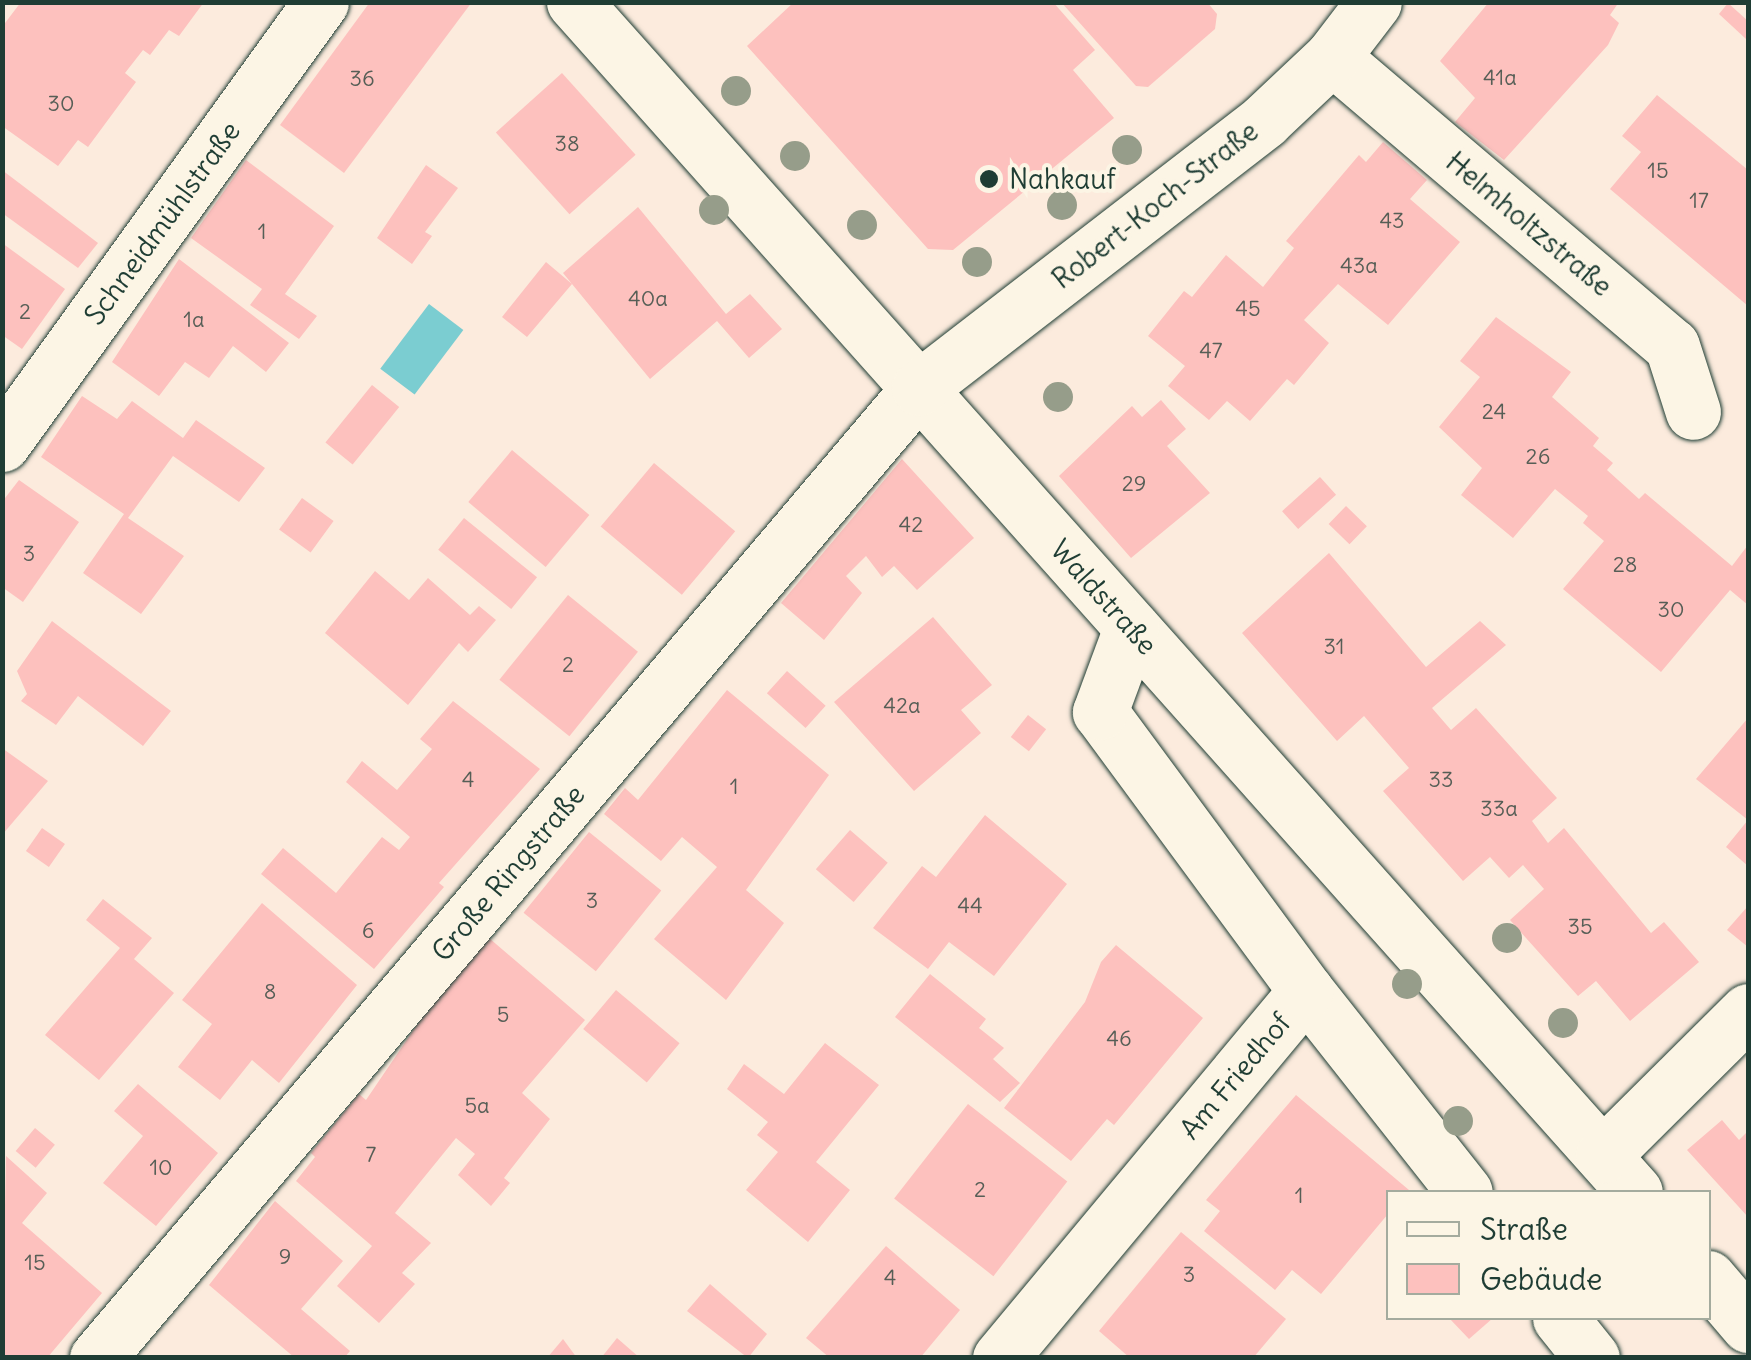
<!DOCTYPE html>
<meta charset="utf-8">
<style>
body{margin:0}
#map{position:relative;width:1751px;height:1360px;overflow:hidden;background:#fcebdd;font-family:Delius,sans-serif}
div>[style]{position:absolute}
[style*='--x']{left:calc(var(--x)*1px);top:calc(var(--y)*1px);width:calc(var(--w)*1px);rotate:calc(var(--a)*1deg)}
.water>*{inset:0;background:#7bcdd1;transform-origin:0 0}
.building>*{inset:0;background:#fdc1be;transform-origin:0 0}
.roads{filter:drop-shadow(0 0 2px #1f3d34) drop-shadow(0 0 2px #1f3d34)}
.minor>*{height:55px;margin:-27.5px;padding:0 27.5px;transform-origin:27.5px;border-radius:27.5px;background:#fcf5e5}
.trees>*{width:30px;height:30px;margin:-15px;border-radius:50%;background:#969d8a}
.dots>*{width:28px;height:28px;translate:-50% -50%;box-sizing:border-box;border:5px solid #fcf5e5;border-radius:50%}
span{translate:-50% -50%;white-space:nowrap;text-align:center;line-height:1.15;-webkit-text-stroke:8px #fcf5e5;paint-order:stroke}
.number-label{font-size:22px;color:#565e56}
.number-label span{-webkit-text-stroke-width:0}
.poi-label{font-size:28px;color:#1f3d34}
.left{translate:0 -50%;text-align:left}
.street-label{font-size:28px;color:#1f3d34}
.frame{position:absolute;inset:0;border:5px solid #1f3d34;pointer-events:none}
.legend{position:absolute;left:1386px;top:1190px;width:325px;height:130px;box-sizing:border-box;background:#fcf5e5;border:2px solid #a4ab9e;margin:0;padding:12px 18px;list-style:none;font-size:30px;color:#1f3d34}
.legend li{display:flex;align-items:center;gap:20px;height:50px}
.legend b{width:50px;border:2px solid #a4ab9e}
</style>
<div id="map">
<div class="water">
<i style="left:429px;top:304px;width:43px;height:81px;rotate:37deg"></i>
</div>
<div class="building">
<i style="clip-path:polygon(21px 2px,204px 2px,179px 36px,169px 30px,150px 55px,143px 50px,125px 73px,136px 82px,88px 147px,78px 140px,58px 166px,2px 126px,2px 27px)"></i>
<i style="clip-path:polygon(370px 2px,472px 2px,344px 173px,280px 125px)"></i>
<i style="clip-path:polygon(794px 2px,1053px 2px,1095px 50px,1073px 70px,1114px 118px,953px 250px,928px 249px,747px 46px)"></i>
<i style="clip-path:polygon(1061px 2px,1207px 2px,1217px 14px,1215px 29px,1148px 87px,1136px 86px)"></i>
<i style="clip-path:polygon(1489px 2px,1619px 2px,1610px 15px,1619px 23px,1608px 45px,1504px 160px,1455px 122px,1475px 98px,1440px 61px)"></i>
<i style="clip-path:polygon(1728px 3px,1748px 21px,1746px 39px,1719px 14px)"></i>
<i style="left:562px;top:73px;width:110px;height:89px;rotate:48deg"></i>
<i style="clip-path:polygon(1657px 95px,1748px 170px,1748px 306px,1610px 189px,1641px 152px,1622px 136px)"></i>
<i style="clip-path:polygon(1383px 142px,1427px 180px,1410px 199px,1460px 242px,1388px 325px,1338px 284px,1304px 320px,1329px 343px,1294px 385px,1287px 379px,1250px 421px,1227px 401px,1209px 420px,1168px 386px,1185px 366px,1148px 336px,1184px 291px,1192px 297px,1226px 255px,1263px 287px,1294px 248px,1286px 241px,1359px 155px,1366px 162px)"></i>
<i style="clip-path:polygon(246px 160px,334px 226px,285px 294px,317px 316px,299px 339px,250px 305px,262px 289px,191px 238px)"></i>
<i style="clip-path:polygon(426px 165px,458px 188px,425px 232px,432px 236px,412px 264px,377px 238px)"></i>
<i style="clip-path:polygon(2px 170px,98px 243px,78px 268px,2px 213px)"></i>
<i style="clip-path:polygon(638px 207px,726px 314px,750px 294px,782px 329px,749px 358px,717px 321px,650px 379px,572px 284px,527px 337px,502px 317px,546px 262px,572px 284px,563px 273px)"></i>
<i style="clip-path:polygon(2px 243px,65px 289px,22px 349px,2px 335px)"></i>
<i style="clip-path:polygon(179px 259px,289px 343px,266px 372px,233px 346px,209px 378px,185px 362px,159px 396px,112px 362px)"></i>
<i style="clip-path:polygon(1496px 317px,1571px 372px,1552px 397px,1599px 438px,1593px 446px,1613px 463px,1607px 470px,1639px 499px,1645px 493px,1732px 566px,1748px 545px,1748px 605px,1730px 590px,1661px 672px,1563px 589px,1604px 541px,1583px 523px,1588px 516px,1555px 489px,1513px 538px,1461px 495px,1482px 468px,1439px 427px,1480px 377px,1460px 361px)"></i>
<i style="left:372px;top:385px;width:35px;height:74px;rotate:39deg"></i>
<i style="clip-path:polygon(82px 396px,117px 419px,132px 401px,183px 438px,196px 420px,265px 468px,239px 502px,173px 456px,128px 518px,184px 556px,141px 614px,83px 573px,124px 514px,41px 457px)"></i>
<i style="clip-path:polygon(1161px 400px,1186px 429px,1167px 446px,1210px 493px,1131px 558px,1059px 476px,1132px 406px,1142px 417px)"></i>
<i style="left:512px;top:450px;width:101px;height:68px;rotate:40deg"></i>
<i style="clip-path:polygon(902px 459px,974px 538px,917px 590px,894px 566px,882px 577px,866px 556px,846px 576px,862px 593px,824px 640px,781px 603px)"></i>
<i style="left:654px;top:463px;width:106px;height:83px;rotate:40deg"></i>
<i style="left:1320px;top:477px;width:24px;height:51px;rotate:48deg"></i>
<i style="clip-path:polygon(19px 480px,79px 522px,23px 602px,2px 587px,2px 502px)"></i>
<i style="left:302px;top:498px;width:39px;height:39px;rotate:36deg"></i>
<i style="left:1346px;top:506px;width:29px;height:25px;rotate:44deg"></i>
<i style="left:464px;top:518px;width:94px;height:41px;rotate:39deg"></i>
<i style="clip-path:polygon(1329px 553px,1426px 667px,1480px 621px,1506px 645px,1432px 708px,1451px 730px,1476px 708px,1557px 798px,1532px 821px,1548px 843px,1564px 828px,1651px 933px,1664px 922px,1699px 962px,1630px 1021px,1596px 981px,1578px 996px,1510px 920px,1544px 889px,1523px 865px,1509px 878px,1490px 857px,1463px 881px,1383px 791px,1409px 768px,1364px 716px,1337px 741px,1242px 633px)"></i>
<i style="clip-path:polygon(375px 571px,409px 600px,428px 578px,470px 615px,479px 606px,496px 620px,468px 652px,459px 643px,408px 705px,325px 633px)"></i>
<i style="left:568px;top:595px;width:90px;height:109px;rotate:39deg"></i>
<i style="clip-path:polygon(933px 617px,992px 685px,961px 710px,981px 733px,914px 791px,834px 702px)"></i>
<i style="clip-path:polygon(52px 621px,171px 711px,143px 746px,78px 696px,56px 725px,21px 701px,27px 694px,17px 671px)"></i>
<i style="left:787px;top:671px;width:52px;height:30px;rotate:42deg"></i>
<i style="clip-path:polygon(727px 690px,829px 775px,746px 890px,784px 923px,726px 1000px,654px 939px,717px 867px,682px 837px,661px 861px,604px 814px,625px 788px,638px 800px)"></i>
<i style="clip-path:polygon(453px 701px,540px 769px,439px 883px,444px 887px,374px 969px,261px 874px,283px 848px,336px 893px,382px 837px,399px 850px,410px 837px,346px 782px,362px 761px,397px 790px,432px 749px,420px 739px)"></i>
<i style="left:1028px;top:715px;width:23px;height:28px;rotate:38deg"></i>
<i style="clip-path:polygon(1748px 718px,1748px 866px,1726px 847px,1748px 820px,1696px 779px)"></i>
<i style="clip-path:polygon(2px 748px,48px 781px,2px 835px)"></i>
<i style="clip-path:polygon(985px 815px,1067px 884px,994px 976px,949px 942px,928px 969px,873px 928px,922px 866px,936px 877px)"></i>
<i style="left:42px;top:828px;width:28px;height:28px;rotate:35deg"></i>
<i style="left:850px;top:830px;width:50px;height:52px;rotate:41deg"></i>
<i style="left:589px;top:832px;width:93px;height:104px;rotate:39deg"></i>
<i style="clip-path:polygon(103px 899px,152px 938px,134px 959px,174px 993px,99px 1080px,45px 1035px,120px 948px,86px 920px)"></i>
<i style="clip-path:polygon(262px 903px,357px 985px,279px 1083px,252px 1060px,220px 1100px,178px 1067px,212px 1024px,182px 1000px)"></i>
<i style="clip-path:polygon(1748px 906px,1748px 947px,1727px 930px)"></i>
<i style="clip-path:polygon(489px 938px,585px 1020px,522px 1093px,550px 1119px,504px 1178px,510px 1183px,491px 1206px,458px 1175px,475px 1154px,456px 1138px,395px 1213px,431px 1243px,402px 1273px,415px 1284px,379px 1323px,337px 1286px,372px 1246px,296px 1181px,315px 1157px,311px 1153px,359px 1094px,366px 1100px,425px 1013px)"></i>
<i style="clip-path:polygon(1116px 945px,1203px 1018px,1114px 1125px,1107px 1119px,1071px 1161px,1004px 1108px,1085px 1002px,1101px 962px)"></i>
<i style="clip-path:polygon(930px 974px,986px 1019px,979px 1028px,1004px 1048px,993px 1059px,1020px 1083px,1000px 1102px,895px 1017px)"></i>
<i style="left:616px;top:990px;width:83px;height:51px;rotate:40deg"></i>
<i style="clip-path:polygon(825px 1043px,879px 1085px,816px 1162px,850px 1190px,808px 1242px,746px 1190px,778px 1152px,757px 1135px,768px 1122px,727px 1089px,744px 1064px,784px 1094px)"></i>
<i style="clip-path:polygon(138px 1084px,218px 1153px,156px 1226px,103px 1183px,143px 1136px,114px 1111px)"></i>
<i style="clip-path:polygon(1296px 1095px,1409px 1190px,1388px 1192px,1388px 1214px,1321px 1294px,1292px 1270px,1275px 1290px,1204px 1231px,1220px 1211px,1206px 1200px)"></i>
<i style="left:968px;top:1104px;width:126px;height:120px;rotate:38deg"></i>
<i style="clip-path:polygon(1722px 1120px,1739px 1140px,1748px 1131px,1748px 1217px,1687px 1150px)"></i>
<i style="left:35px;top:1128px;width:26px;height:30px;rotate:40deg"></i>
<i style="clip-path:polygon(6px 1156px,47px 1193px,22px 1223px,102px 1293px,47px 1358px,2px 1356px)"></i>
<i style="clip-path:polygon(275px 1201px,343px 1261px,301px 1309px,350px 1351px,344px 1358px,295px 1358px,209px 1285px)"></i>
<i style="clip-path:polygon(1181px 1232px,1286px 1319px,1253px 1358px,1130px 1358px,1099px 1331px)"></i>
<i style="clip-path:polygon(886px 1246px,960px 1310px,920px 1358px,830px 1358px,806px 1338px)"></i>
<i style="clip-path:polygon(710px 1284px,767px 1334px,748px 1358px,687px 1311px)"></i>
<i style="clip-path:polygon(1449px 1318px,1493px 1318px,1469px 1339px)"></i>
<i style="clip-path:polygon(617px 1338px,640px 1358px,601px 1358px)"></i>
<i style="clip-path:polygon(563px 1339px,577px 1358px,547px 1358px)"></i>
</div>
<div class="roads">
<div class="minor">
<i style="--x:574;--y:2;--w:1594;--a:48.28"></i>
<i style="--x:1332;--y:57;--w:446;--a:40.4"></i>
<i style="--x:1672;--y:346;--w:69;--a:72.3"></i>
<i style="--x:2;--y:444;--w:545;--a:-54.18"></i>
<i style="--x:1306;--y:991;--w:256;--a:51.7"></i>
<i style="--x:1603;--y:1155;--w:204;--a:-44.8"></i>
<i style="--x:1708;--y:1278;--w:62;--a:49.6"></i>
<i style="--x:1560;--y:1318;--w:51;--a:51.3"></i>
<i style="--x:97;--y:1358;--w:1271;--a:-49.72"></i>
<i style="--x:919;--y:388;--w:436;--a:-37.7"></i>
<i style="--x:1264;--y:121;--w:93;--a:-43.3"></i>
<i style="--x:1332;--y:57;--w:69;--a:-52.6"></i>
<i style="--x:1000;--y:1358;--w:478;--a:-50.2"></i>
<i style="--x:1306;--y:991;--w:347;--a:-126.4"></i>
<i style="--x:1100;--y:712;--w:90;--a:-69.7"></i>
</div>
</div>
<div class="trees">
<i style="left:736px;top:91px"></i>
<i style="left:1127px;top:150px"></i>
<i style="left:795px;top:156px"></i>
<i style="left:1062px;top:205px"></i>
<i style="left:714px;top:210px"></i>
<i style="left:862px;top:225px"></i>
<i style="left:977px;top:262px"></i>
<i style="left:1058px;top:397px"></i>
<i style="left:1507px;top:938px"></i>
<i style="left:1407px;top:984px"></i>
<i style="left:1563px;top:1023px"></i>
<i style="left:1458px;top:1121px"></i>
</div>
<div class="dots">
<i style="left:989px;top:179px;background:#1f3d34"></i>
</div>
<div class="number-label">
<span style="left:1500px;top:78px">41a</span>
<span style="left:362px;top:79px">36</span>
<span style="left:61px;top:104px">30</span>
<span style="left:567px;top:144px">38</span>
<span style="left:1658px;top:171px">15</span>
<span style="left:1699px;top:201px">17</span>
<span style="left:1392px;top:221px">43</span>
<span style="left:262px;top:232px">1</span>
<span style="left:1359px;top:266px">43a</span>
<span style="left:648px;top:299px">40a</span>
<span style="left:1248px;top:309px">45</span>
<span style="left:25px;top:312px">2</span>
<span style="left:194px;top:320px">1a</span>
<span style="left:1211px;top:351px">47</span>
<span style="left:1494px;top:412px">24</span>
<span style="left:1538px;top:457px">26</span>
<span style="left:1134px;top:484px">29</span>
<span style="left:911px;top:525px">42</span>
<span style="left:29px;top:554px">3</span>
<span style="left:1625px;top:565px">28</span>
<span style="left:1671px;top:610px">30</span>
<span style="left:1334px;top:647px">31</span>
<span style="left:568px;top:665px">2</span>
<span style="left:902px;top:706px">42a</span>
<span style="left:468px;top:780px">4</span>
<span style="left:1441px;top:780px">33</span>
<span style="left:734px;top:787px">1</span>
<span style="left:1499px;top:809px">33a</span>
<span style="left:592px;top:901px">3</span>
<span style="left:970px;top:906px">44</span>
<span style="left:1580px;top:927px">35</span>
<span style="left:368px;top:931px">6</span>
<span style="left:270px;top:992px">8</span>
<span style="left:503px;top:1015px">5</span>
<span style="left:1119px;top:1039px">46</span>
<span style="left:477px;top:1106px">5a</span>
<span style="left:371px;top:1155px">7</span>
<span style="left:161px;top:1168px">10</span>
<span style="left:980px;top:1190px">2</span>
<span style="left:1299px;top:1196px">1</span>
<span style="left:285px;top:1257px">9</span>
<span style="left:35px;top:1263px">15</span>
<span style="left:1189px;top:1275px">3</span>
<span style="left:890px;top:1278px">4</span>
</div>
<div class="poi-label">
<span class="left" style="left:1009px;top:179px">Nahkauf</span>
</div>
<div class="street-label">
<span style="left:1155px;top:205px;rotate:-38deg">Robert-Koch-Straße</span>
<span style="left:162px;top:223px;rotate:-54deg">Schneidmühlstraße</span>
<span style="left:1529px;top:224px;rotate:40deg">Helmholtzstraße</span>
<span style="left:1104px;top:597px;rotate:48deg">Waldstraße</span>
<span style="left:508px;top:873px;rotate:-50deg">Große Ringstraße</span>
<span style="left:1235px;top:1076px;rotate:-50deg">Am Friedhof</span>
</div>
<div class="frame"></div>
<ul class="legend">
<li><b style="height:12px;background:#fcf5e5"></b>Straße</li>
<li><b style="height:28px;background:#fdc1be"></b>Gebäude</li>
</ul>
</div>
